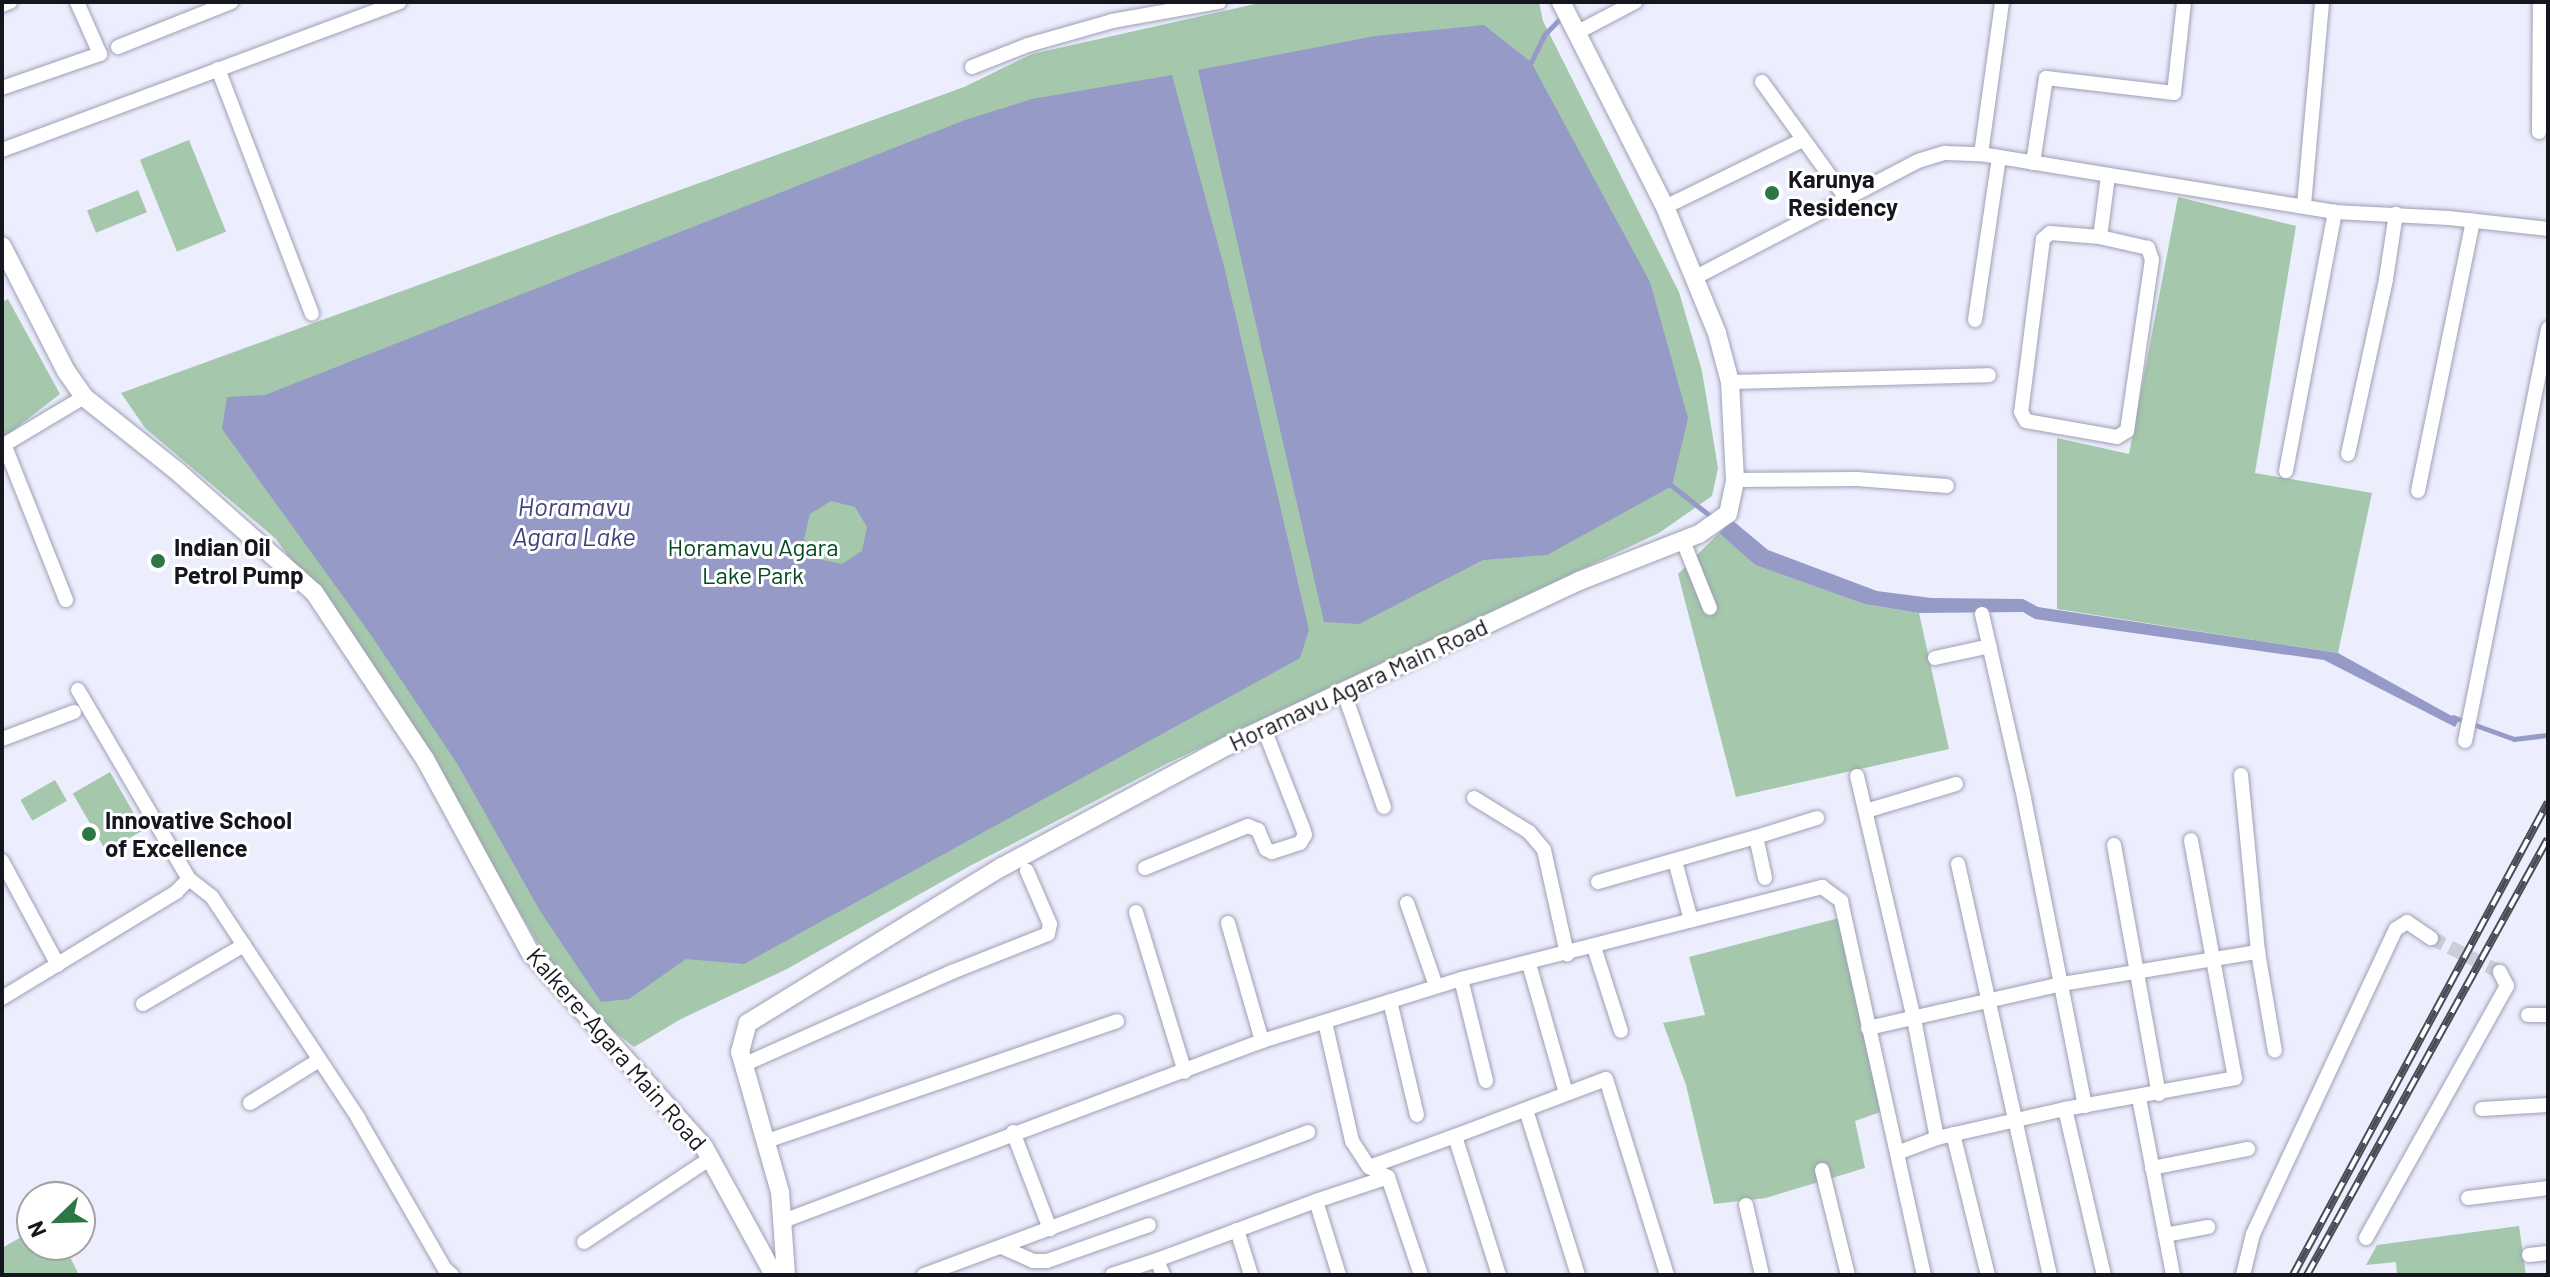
<!DOCTYPE html>
<style>
body{margin:0}
#map{position:relative;width:2550px;height:1277px;overflow:hidden;background:#eceefe;font-family:Barlow,sans-serif}
div>[style]{position:absolute}
[style*='--x']{left:calc(var(--x)*1px);top:calc(var(--y)*1px);width:calc(var(--w)*1px);rotate:calc(var(--a)*1deg)}
.green>*{inset:0;background:#a5c7ac;transform-origin:0 0}
.water>*{inset:0;background:#969ac6}
.stream>*{height:5px;margin:-2.5px;padding:0 2.5px;transform-origin:2.5px;border-radius:2.5px;background:#969ac6}
.minor-tunnel>*{height:14px;margin-top:-7px;transform-origin:0;background:repeating-linear-gradient(90deg,#cccedc 0 14px,transparent 0 21px)}
.roads{filter:drop-shadow(0 0 2px #9ea0b3) drop-shadow(0 0 2px #9ea0b3)}
.minor>*{height:14px;margin:-7px;padding:0 7px;transform-origin:7px;border-radius:7px;background:#fff}
.tertiary>*{height:18px;margin:-9px;padding:0 9px;transform-origin:9px;border-radius:9px;background:#fff}
.rail>*{height:8px;margin-top:-4px;transform-origin:0;background:repeating-linear-gradient(90deg,#fff 0 15px,#4b4c56 0 30px);box-sizing:border-box;border-block:2px solid #4b4c56}
.dots>*{width:22px;height:22px;translate:-50% -50%;box-sizing:border-box;border:4px solid #fff;border-radius:50%}
span{translate:-50% -50%;white-space:nowrap;text-align:center;line-height:1.15;-webkit-text-stroke:6px #fff;paint-order:stroke}
.poi-label{font-size:24px;color:#16171e;font-weight:700}
.left{translate:0 -50%;text-align:left}
.park-label{font-size:24px;color:#014921}
.street-label{font-size:24px;color:#16171e}
.water-label{font-size:26px;color:#41427c;font-style:italic}
.frame{position:absolute;inset:0;border:4px solid #16171e;pointer-events:none}
.north{position:absolute;left:16px;top:1181px;width:80px;height:80px;box-sizing:border-box;background:#fff;border:2px solid #a2a2a5;border-radius:50%;rotate:247deg;font-size:22px;font-weight:700;line-height:32px;text-align:center;color:#16171e}
.north::after{content:'';display:block;margin:auto;width:28px;height:36px;background:#2d7745;clip-path:polygon(50% 0,100% 100%,50% 72%,0 100%)}
</style>
<div id="map">
<div class="green">
<i style="clip-path:polygon(1264px 2px,1539px 2px,1543px 21px,1679px 292px,1702px 371px,1718px 468px,1712px 496px,1659px 533px,1168px 763px,966px 868px,787px 969px,681px 1019px,634px 1047px,588px 1011px,541px 949px,415px 733px,276px 539px,145px 428px,121px 393px,964px 87px,1032px 54px)"></i>
<i style="left:189px;top:140px;width:99px;height:53px;rotate:68deg"></i>
<i style="left:138px;top:190px;width:24px;height:55px;rotate:68deg"></i>
<i style="clip-path:polygon(2178px 197px,2296px 226px,2255px 473px,2372px 493px,2338px 653px,2057px 609px,2057px 438px,2129px 454px)"></i>
<i style="clip-path:polygon(8px 299px,60px 394px,2px 439px,2px 302px)"></i>
<i style="clip-path:polygon(1719px 533px,1755px 565px,1864px 604px,1919px 613px,1949px 749px,1736px 797px,1678px 574px)"></i>
<i style="left:110px;top:772px;width:67px;height:43px;rotate:60deg"></i>
<i style="left:55px;top:780px;width:24px;height:40px;rotate:60deg"></i>
<i style="clip-path:polygon(1839px 918px,1886px 1110px,1855px 1121px,1865px 1168px,1766px 1198px,1714px 1204px,1686px 1085px,1663px 1023px,1705px 1015px,1689px 957px)"></i>
<i style="clip-path:polygon(2519px 1226px,2526px 1275px,2397px 1275px,2396px 1262px,2366px 1265px,2377px 1245px)"></i>
<i style="clip-path:polygon(32px 1231px,32px 1245px,64px 1245px,79px 1275px,2px 1275px,2px 1248px)"></i>
</div>
<div class="water">
<i style="clip-path:polygon(1484px 25px,1531px 62px,1650px 282px,1688px 418px,1672px 486px,1547px 555px,1483px 560px,1359px 624px,1324px 622px,1198px 70px,1375px 36px)"></i>
<i style="clip-path:polygon(evenodd,1172px 75px,1225px 270px,1309px 630px,1300px 658px,744px 964px,686px 959px,629px 999px,601px 1002px,540px 911px,458px 765px,371px 635px,222px 429px,227px 397px,265px 395px,965px 120px,1032px 99px,1172px 75px,831px 501px,855px 507px,867px 527px,862px 551px,842px 564px,818px 559px,804px 539px,810px 514px,831px 501px)"></i>
<i style="clip-path:polygon(1732px 520px,1768px 550px,1877px 591px,1931px 598px,2023px 599px,2038px 607px,2338px 653px,2459px 720px,2455px 727px,2324px 660px,2035px 619px,2023px 612px,1919px 613px,1864px 604px,1755px 565px,1719px 533px)"></i>
</div>
<div class="stream">
<i style="--x:1531;--y:62;--w:30;--a:-64"></i>
<i style="--x:1544;--y:35;--w:29;--a:-46"></i>
<i style="--x:1672;--y:486;--w:52;--a:38"></i>
<i style="--x:2453;--y:717;--w:65;--a:19.8"></i>
<i style="--x:2514;--y:739;--w:34;--a:-7"></i>
</div>
<div class="minor-tunnel">
<i style="--x:2431;--y:938;--w:77;--a:26.2"></i>
</div>
<div class="roads">
<div class="minor">
<i style="--x:2;--y:5;--w:9;--a:-21"></i>
<i style="--x:1576;--y:33;--w:67;--a:-27.7"></i>
<i style="--x:118;--y:47;--w:122;--a:-21.7"></i>
<i style="--x:972;--y:67;--w:60;--a:-21.4"></i>
<i style="--x:1028;--y:45;--w:87;--a:-15.9"></i>
<i style="--x:1112;--y:21;--w:109;--a:-10.1"></i>
<i style="--x:218;--y:69;--w:262;--a:69"></i>
<i style="--x:1762;--y:82;--w:143;--a:54.1"></i>
<i style="--x:2;--y:88;--w:104;--a:-19.1"></i>
<i style="--x:100;--y:54;--w:57;--a:-113.9"></i>
<i style="--x:2539;--y:132;--w:130;--a:-89.6"></i>
<i style="--x:2;--y:150;--w:424;--a:-20.4"></i>
<i style="--x:1981;--y:154;--w:153;--a:-82.1"></i>
<i style="--x:2033;--y:163;--w:86;--a:-81.3"></i>
<i style="--x:2046;--y:78;--w:129;--a:6.7"></i>
<i style="--x:2174;--y:93;--w:92;--a:-83.7"></i>
<i style="--x:2304;--y:205;--w:204;--a:-84.9"></i>
<i style="--x:1665;--y:207;--w:148;--a:-26"></i>
<i style="--x:2100;--y:237;--w:50;--a:-175.4"></i>
<i style="--x:2050;--y:233;--w:9;--a:139"></i>
<i style="--x:2043;--y:239;--w:174;--a:97.2"></i>
<i style="--x:2021;--y:412;--w:10;--a:61"></i>
<i style="--x:2026;--y:421;--w:92;--a:10"></i>
<i style="--x:2117;--y:437;--w:12;--a:-31"></i>
<i style="--x:2127;--y:431;--w:173;--a:-81.7"></i>
<i style="--x:2152;--y:260;--w:13;--a:-108"></i>
<i style="--x:2148;--y:248;--w:49;--a:-167.1"></i>
<i style="--x:2100;--y:237;--w:62;--a:-82.5"></i>
<i style="--x:1696;--y:277;--w:250;--a:-27.6"></i>
<i style="--x:1918;--y:161;--w:28;--a:-17"></i>
<i style="--x:1945;--y:153;--w:36;--a:2"></i>
<i style="--x:1981;--y:154;--w:359;--a:9.3"></i>
<i style="--x:2335;--y:212;--w:114;--a:3"></i>
<i style="--x:2449;--y:218;--w:100;--a:6.3"></i>
<i style="--x:1975;--y:320;--w:164;--a:-81.6"></i>
<i style="--x:1730;--y:382;--w:259;--a:-1.5"></i>
<i style="--x:4;--y:444;--w:168;--a:68.3"></i>
<i style="--x:2;--y:446;--w:96;--a:-30.9"></i>
<i style="--x:2348;--y:454;--w:179;--a:-77.7"></i>
<i style="--x:2386;--y:279;--w:66;--a:-81.3"></i>
<i style="--x:2286;--y:471;--w:264;--a:-79.3"></i>
<i style="--x:1735;--y:480;--w:122;--a:-0.5"></i>
<i style="--x:1857;--y:479;--w:90;--a:4.4"></i>
<i style="--x:2418;--y:491;--w:276;--a:-78.5"></i>
<i style="--x:1683;--y:541;--w:72;--a:68.1"></i>
<i style="--x:1982;--y:614;--w:189;--a:77.1"></i>
<i style="--x:2024;--y:798;--w:314;--a:78.8"></i>
<i style="--x:1935;--y:658;--w:56;--a:-12.3"></i>
<i style="--x:78;--y:690;--w:219;--a:59.6"></i>
<i style="--x:189;--y:879;--w:29;--a:38"></i>
<i style="--x:212;--y:897;--w:265;--a:56.5"></i>
<i style="--x:358;--y:1118;--w:174;--a:60.1"></i>
<i style="--x:445;--y:1269;--w:9;--a:41"></i>
<i style="--x:1343;--y:690;--w:124;--a:70.7"></i>
<i style="--x:2;--y:739;--w:77;--a:-20.6"></i>
<i style="--x:2465;--y:741;--w:421;--a:-78.6"></i>
<i style="--x:2241;--y:775;--w:178;--a:84.5"></i>
<i style="--x:1857;--y:776;--w:250;--a:76.8"></i>
<i style="--x:1914;--y:1019;--w:121;--a:79.1"></i>
<i style="--x:1474;--y:798;--w:65;--a:31.7"></i>
<i style="--x:1529;--y:832;--w:23;--a:50"></i>
<i style="--x:1544;--y:850;--w:107;--a:77.5"></i>
<i style="--x:1866;--y:811;--w:94;--a:-16.7"></i>
<i style="--x:1756;--y:837;--w:64;--a:-17.3"></i>
<i style="--x:2114;--y:845;--w:253;--a:79.8"></i>
<i style="--x:2;--y:861;--w:118;--a:61.7"></i>
<i style="--x:1675;--y:861;--w:61;--a:74.8"></i>
<i style="--x:1958;--y:864;--w:421;--a:77.4"></i>
<i style="--x:1145;--y:868;--w:111;--a:-22.2"></i>
<i style="--x:1248;--y:826;--w:11;--a:22"></i>
<i style="--x:1258;--y:830;--w:21;--a:67"></i>
<i style="--x:1266;--y:849;--w:7;--a:27"></i>
<i style="--x:1272;--y:852;--w:29;--a:-18"></i>
<i style="--x:1300;--y:843;--w:9;--a:-58"></i>
<i style="--x:1305;--y:835;--w:9;--a:-108"></i>
<i style="--x:1302;--y:826;--w:104;--a:-111.4"></i>
<i style="--x:1598;--y:882;--w:164;--a:-15.9"></i>
<i style="--x:1756;--y:837;--w:42;--a:77.6"></i>
<i style="--x:1407;--y:903;--w:88;--a:70.7"></i>
<i style="--x:1136;--y:912;--w:167;--a:73"></i>
<i style="--x:1228;--y:923;--w:123;--a:73.9"></i>
<i style="--x:1594;--y:947;--w:88;--a:72.2"></i>
<i style="--x:1529;--y:964;--w:134;--a:74"></i>
<i style="--x:1461;--y:979;--w:105;--a:76.2"></i>
<i style="--x:2;--y:998;--w:204;--a:-31.3"></i>
<i style="--x:176;--y:892;--w:18;--a:-45"></i>
<i style="--x:1390;--y:1001;--w:117;--a:76.7"></i>
<i style="--x:143;--y:1004;--w:117;--a:-30.3"></i>
<i style="--x:2528;--y:1015;--w:20;--a:0"></i>
<i style="--x:1325;--y:1022;--w:122;--a:77.2"></i>
<i style="--x:1352;--y:1141;--w:31;--a:57"></i>
<i style="--x:1369;--y:1167;--w:21;--a:28"></i>
<i style="--x:1388;--y:1177;--w:103;--a:71.4"></i>
<i style="--x:1868;--y:1028;--w:199;--a:-12.8"></i>
<i style="--x:2062;--y:984;--w:199;--a:-9.3"></i>
<i style="--x:2258;--y:952;--w:100;--a:80.3"></i>
<i style="--x:743;--y:1065;--w:229;--a:-24"></i>
<i style="--x:952;--y:972;--w:103;--a:-21.6"></i>
<i style="--x:1048;--y:934;--w:10;--a:-79"></i>
<i style="--x:1050;--y:924;--w:58;--a:-113.5"></i>
<i style="--x:2139;--y:1098;--w:180;--a:79.1"></i>
<i style="--x:250;--y:1103;--w:81;--a:-31.9"></i>
<i style="--x:2065;--y:1109;--w:173;--a:-10.3"></i>
<i style="--x:2235;--y:1078;--w:242;--a:-100.5"></i>
<i style="--x:2482;--y:1109;--w:66;--a:-3.5"></i>
<i style="--x:1526;--y:1110;--w:173;--a:72.5"></i>
<i style="--x:1013;--y:1132;--w:104;--a:69.1"></i>
<i style="--x:1953;--y:1134;--w:145;--a:76.1"></i>
<i style="--x:767;--y:1141;--w:370;--a:-18.9"></i>
<i style="--x:1897;--y:1153;--w:43;--a:-20.6"></i>
<i style="--x:1937;--y:1138;--w:131;--a:-12.8"></i>
<i style="--x:2065;--y:1109;--w:171;--a:76.8"></i>
<i style="--x:1369;--y:1167;--w:91;--a:-19.8"></i>
<i style="--x:2152;--y:1168;--w:98;--a:-11.2"></i>
<i style="--x:1822;--y:1170;--w:108;--a:76.1"></i>
<i style="--x:2468;--y:1198;--w:81;--a:-7.1"></i>
<i style="--x:1316;--y:1201;--w:76;--a:-18.4"></i>
<i style="--x:1746;--y:1205;--w:72;--a:77.1"></i>
<i style="--x:783;--y:1221;--w:512;--a:-20.6"></i>
<i style="--x:1262;--y:1041;--w:208;--a:-17.3"></i>
<i style="--x:1461;--y:979;--w:373;--a:-14.3"></i>
<i style="--x:1822;--y:887;--w:24;--a:36"></i>
<i style="--x:1841;--y:901;--w:383;--a:77.5"></i>
<i style="--x:1237;--y:1230;--w:47;--a:72.7"></i>
<i style="--x:2165;--y:1235;--w:44;--a:-10.5"></i>
<i style="--x:2366;--y:1238;--w:289;--a:-60.8"></i>
<i style="--x:2507;--y:986;--w:16;--a:-117"></i>
<i style="--x:584;--y:1242;--w:152;--a:-33.5"></i>
<i style="--x:1002;--y:1247;--w:34;--a:24"></i>
<i style="--x:1033;--y:1261;--w:14;--a:0"></i>
<i style="--x:1047;--y:1261;--w:108;--a:-19.4"></i>
<i style="--x:2529;--y:1255;--w:19;--a:-6"></i>
<i style="--x:924;--y:1275;--w:410;--a:-20.4"></i>
<i style="--x:1112;--y:1275;--w:47;--a:-18.4"></i>
<i style="--x:1163;--y:1275;--w:16;--a:-112"></i>
<i style="--x:1157;--y:1260;--w:170;--a:-20.4"></i>
<i style="--x:1316;--y:1201;--w:77;--a:72.7"></i>
<i style="--x:1499;--y:1275;--w:146;--a:-107.6"></i>
<i style="--x:1455;--y:1136;--w:161;--a:-20.7"></i>
<i style="--x:1606;--y:1079;--w:205;--a:72.7"></i>
<i style="--x:2243;--y:1275;--w:42;--a:-76.3"></i>
<i style="--x:2253;--y:1234;--w:337;--a:-64.9"></i>
<i style="--x:2396;--y:929;--w:13;--a:-32"></i>
<i style="--x:2407;--y:922;--w:29;--a:34"></i>
</div>
<div class="tertiary">
<i style="--x:2;--y:246;--w:140;--a:62.9"></i>
<i style="--x:66;--y:371;--w:32;--a:55"></i>
<i style="--x:84;--y:397;--w:119;--a:38.5"></i>
<i style="--x:177;--y:471;--w:183;--a:41.5"></i>
<i style="--x:314;--y:592;--w:201;--a:56.4"></i>
<i style="--x:425;--y:759;--w:220;--a:61.5"></i>
<i style="--x:530;--y:952;--w:261;--a:48.3"></i>
<i style="--x:704;--y:1147;--w:146;--a:61.3"></i>
<i style="--x:786;--y:1275;--w:83;--a:-94.1"></i>
<i style="--x:780;--y:1192;--w:146;--a:-105.9"></i>
<i style="--x:740;--y:1052;--w:30;--a:-75"></i>
<i style="--x:748;--y:1023;--w:298;--a:-31.6"></i>
<i style="--x:1002;--y:867;--w:255;--a:-28.3"></i>
<i style="--x:1227;--y:746;--w:389;--a:-25.1"></i>
<i style="--x:1579;--y:581;--w:129;--a:-21.4"></i>
<i style="--x:1699;--y:534;--w:35;--a:-35"></i>
<i style="--x:1728;--y:514;--w:35;--a:-78"></i>
<i style="--x:1735;--y:480;--w:98;--a:-92.9"></i>
<i style="--x:1730;--y:382;--w:51;--a:-104.9"></i>
<i style="--x:1717;--y:333;--w:136;--a:-112.4"></i>
<i style="--x:1665;--y:207;--w:230;--a:-116.9"></i>
</div>
</div>
<div class="rail">
<i style="--x:2293;--y:1275;--w:537;--a:-61.67"></i>
<i style="--x:2307;--y:1275;--w:498;--a:-61.1"></i>
</div>
<div class="dots">
<i style="left:1772px;top:193px;background:#2d7745"></i>
<i style="left:158px;top:561px;background:#2d7745"></i>
<i style="left:89px;top:834px;background:#2d7745"></i>
</div>
<div class="poi-label">
<span class="left" style="left:1788px;top:193px">Karunya<br>Residency</span>
<span class="left" style="left:174px;top:561px">Indian Oil<br>Petrol Pump</span>
<span class="left" style="left:105px;top:834px">Innovative School<br>of Excellence</span>
</div>
<div class="park-label">
<span style="left:753px;top:561px">Horamavu Agara<br>Lake Park</span>
</div>
<div class="street-label">
<span style="left:1358px;top:684px;rotate:-25deg">Horamavu Agara Main Road</span>
<span style="left:617px;top:1049px;rotate:49deg">Kalkere-Agara Main Road</span>
</div>
<div class="water-label">
<span style="left:574px;top:521px">Horamavu<br>Agara Lake</span>
</div>
<div class="frame"></div>
<div class="north">N</div>
</div>
